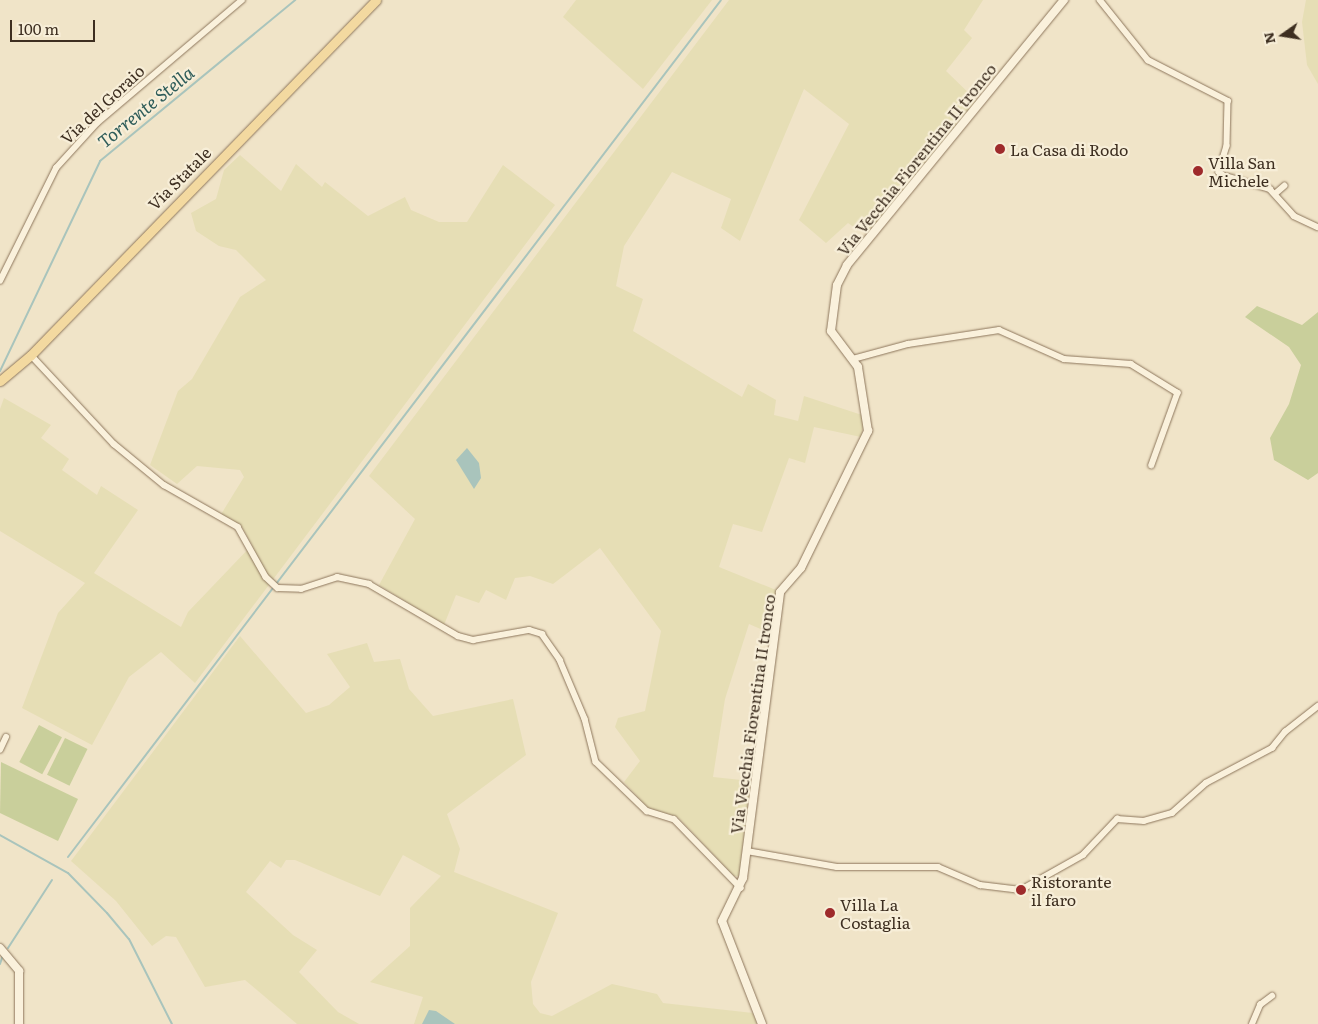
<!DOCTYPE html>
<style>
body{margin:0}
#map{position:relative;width:1318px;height:1024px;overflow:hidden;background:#f0e4c8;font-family:Literata,serif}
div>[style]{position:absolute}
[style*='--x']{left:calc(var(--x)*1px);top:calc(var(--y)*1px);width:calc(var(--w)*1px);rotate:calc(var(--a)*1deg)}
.farmland>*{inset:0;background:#e6deb5}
.green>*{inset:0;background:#c9cf9b;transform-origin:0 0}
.water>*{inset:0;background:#a9c4bc}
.stream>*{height:2px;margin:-1px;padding:0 1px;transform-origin:1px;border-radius:1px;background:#a9c4bc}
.roads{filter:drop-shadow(0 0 1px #8d765c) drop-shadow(0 0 1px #8d765c)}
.street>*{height:5.5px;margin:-2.75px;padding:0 2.75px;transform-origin:2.75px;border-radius:2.75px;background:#faf1dc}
.secondary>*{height:8px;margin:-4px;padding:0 4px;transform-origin:4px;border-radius:4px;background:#faf1dc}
.primary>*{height:9px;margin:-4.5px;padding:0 4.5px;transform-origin:4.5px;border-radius:4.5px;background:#f3d9a0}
.dots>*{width:14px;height:14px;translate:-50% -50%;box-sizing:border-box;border:2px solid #f7eed8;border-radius:50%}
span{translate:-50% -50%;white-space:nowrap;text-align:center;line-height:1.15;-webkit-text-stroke:4.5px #f7eed8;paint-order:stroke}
.street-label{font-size:16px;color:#3d2e20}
.poi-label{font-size:16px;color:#3d2e20}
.left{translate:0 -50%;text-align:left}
.water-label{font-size:18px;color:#2f5d5a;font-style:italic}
.north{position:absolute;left:1258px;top:10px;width:50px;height:50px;-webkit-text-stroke:4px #f7eed8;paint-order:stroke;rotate:257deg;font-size:14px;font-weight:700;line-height:20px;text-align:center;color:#3d2e20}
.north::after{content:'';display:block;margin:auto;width:18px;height:22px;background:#3d2e20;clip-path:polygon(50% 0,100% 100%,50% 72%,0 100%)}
.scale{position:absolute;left:10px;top:20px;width:85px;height:22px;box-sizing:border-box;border:2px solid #3d2e20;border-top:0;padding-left:6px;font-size:15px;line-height:18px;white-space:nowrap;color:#3d2e20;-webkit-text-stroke:4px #f7eed8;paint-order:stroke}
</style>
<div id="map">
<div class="farmland">
<i style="clip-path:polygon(576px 0,712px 0,643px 89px,563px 17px)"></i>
<i style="clip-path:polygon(729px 0,983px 0,964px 30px,972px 38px,946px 71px,977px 101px,898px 202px,872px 228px,858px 230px,848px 223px,826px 243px,799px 220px,849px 124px,804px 89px,740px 241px,721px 228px,731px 199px,672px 172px,624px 246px,616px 286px,643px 299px,633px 331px,742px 397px,748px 384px,776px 400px,774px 415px,798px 421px,804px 396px,865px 416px,861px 437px,814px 427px,805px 463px,789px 458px,762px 532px,733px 524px,719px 567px,776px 590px,770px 633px,749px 624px,725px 699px,713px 777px,751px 781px,739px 876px,734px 876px,678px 817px,648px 808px,624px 782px,640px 761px,615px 727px,618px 718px,645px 711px,661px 631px,600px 548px,553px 584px,530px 576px,515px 578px,506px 600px,486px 590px,479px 603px,456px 595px,444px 625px,379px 585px,415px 519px,369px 476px)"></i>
<i style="clip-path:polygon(1306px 0,1318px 0,1318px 84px,1307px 65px,1302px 22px)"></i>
<i style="clip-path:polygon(240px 155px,281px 191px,296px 164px,322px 187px,325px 182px,368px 216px,405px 197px,411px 210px,439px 222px,467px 222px,503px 165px,555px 205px,195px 683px,161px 652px,129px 677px,92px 745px,22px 708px,58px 613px,85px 583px,0 531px,0 409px,4px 398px,51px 425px,41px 438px,69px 459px,62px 470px,97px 495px,101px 486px,138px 510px,94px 573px,181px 627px,188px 612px,252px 545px,242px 527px,220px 516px,244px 477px,240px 470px,197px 466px,177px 484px,150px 465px,178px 391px,192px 379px,240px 297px,266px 280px,236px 250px,219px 246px,196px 231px,191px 213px,216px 199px,224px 170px)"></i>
<i style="clip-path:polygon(240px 636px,306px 713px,329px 705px,350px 687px,327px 654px,367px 643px,374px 662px,400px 659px,409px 689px,433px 716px,513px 699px,526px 755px,447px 814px,460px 849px,454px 872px,558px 913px,531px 982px,533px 1004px,540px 1013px,552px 1016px,612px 984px,657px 994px,663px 1003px,753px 1013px,757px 1024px,414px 1024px,423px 997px,370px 982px,410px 946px,410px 908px,441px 876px,403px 855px,380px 896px,295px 860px,286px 860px,281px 868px,270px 861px,246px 892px,293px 935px,317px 950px,299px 972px,338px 1012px,359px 1024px,297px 1024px,245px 980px,205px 987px,176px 937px,166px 936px,152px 946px,116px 901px,71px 861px)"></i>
</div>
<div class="green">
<i style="clip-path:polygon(1257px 306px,1302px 325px,1318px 312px,1318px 473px,1308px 480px,1274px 460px,1270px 438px,1289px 404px,1301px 365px,1289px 347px,1245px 317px)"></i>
<i style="left:39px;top:725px;width:26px;height:42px;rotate:28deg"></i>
<i style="left:65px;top:738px;width:25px;height:41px;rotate:26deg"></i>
<i style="clip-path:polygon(1px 762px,78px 799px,58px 841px,0 813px)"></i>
</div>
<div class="water">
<i style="clip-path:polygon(467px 448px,479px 463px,481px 478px,474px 489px,456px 460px)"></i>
<i style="clip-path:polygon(429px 1010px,436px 1011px,455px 1024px,422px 1024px)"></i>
</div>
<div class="stream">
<i style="--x:0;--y:371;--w:233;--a:-64.5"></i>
<i style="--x:100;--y:161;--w:253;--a:-39.5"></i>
<i style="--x:0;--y:835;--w:78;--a:29.2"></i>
<i style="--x:68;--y:873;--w:56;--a:45.7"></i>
<i style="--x:107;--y:913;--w:34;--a:50"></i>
<i style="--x:129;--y:939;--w:95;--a:63.2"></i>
<i style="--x:68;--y:857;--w:1077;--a:-52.69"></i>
<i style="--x:8;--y:948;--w:81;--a:-57.1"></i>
<i style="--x:0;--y:964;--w:9;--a:-72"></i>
</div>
<div class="roads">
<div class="street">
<i style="--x:1100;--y:0;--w:77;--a:51.3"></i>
<i style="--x:1148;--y:60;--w:90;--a:27.1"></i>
<i style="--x:1228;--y:101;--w:45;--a:91.3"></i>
<i style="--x:1227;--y:146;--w:27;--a:107"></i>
<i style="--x:1219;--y:172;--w:5;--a:37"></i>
<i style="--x:1225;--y:176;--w:47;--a:16.1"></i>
<i style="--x:1270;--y:189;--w:36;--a:48"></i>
<i style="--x:1294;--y:216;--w:26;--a:25"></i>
<i style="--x:1276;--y:193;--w:11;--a:-41"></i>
<i style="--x:0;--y:281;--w:126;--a:-63.6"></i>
<i style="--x:56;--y:168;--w:61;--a:-47.7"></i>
<i style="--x:97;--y:123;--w:190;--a:-40.3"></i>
<i style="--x:31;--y:355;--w:122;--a:47"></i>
<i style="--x:114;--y:444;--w:65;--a:39.4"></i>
<i style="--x:164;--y:485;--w:85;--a:29.6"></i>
<i style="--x:238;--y:527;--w:57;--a:60.8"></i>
<i style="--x:266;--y:577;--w:16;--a:43"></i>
<i style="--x:278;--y:588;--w:23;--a:2"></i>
<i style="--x:301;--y:589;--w:38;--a:-18"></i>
<i style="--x:337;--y:577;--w:33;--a:12"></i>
<i style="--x:369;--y:584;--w:103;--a:30.3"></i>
<i style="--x:458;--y:636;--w:16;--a:15"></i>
<i style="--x:473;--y:640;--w:57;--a:-10.1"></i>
<i style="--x:529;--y:630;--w:14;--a:17"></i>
<i style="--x:542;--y:634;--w:32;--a:55"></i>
<i style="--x:560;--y:660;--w:64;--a:67"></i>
<i style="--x:585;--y:719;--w:44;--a:75.7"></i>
<i style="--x:596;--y:762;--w:71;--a:43.9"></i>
<i style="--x:647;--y:811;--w:28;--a:17"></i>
<i style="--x:674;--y:819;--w:96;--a:45.8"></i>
<i style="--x:853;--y:359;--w:57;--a:-15.3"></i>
<i style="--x:908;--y:344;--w:92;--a:-8.7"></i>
<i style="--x:999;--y:330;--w:71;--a:24"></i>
<i style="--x:1064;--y:359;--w:67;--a:4.3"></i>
<i style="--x:1131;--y:364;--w:55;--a:31.7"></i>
<i style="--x:1178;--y:393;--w:77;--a:109.9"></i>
<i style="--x:0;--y:750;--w:14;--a:-65"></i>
<i style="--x:747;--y:851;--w:91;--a:10.1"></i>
<i style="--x:837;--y:867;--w:101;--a:0"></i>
<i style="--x:938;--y:867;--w:46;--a:23.2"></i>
<i style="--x:980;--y:885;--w:41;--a:7"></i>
<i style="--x:1021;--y:890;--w:71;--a:-29.4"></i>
<i style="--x:1083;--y:855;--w:50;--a:-46.6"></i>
<i style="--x:1117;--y:819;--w:27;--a:4"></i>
<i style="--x:1144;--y:821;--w:29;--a:-16"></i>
<i style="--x:1172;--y:813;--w:45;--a:-41.4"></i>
<i style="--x:1206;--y:783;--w:75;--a:-27.9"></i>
<i style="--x:1272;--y:748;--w:21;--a:-51"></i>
<i style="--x:1285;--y:732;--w:42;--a:-38.2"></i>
<i style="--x:1252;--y:1024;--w:21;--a:-67"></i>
<i style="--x:1260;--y:1005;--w:15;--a:-37"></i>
</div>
<div class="secondary">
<i style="--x:0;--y:948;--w:30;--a:50"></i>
<i style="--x:19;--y:971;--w:53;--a:90"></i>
<i style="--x:762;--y:1024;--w:110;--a:-111.2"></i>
<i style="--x:722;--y:921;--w:48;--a:-64"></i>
<i style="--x:743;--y:878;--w:288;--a:-82.6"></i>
<i style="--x:780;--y:592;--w:32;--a:-49"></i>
<i style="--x:801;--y:568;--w:153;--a:-63.9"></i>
<i style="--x:868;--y:431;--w:65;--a:-98.9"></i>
<i style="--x:858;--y:367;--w:45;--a:-126.9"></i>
<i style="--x:831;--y:331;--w:46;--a:-82.6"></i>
<i style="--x:837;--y:285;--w:22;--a:-63"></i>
<i style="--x:847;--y:265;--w:343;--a:-50.7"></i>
</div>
<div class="primary">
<i style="--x:0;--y:381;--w:40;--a:-40"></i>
<i style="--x:31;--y:355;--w:495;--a:-45.8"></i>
</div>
</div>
<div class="dots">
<i style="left:1000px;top:149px;background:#9e2a2b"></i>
<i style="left:1198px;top:171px;background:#9e2a2b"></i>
<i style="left:1021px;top:890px;background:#9e2a2b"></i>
<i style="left:830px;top:913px;background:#9e2a2b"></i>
</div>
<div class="street-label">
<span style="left:102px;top:104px;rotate:-43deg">Via del Goraio</span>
<span style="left:916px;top:159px;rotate:-51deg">Via Vecchia Fiorentina II tronco</span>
<span style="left:179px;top:178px;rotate:-45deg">Via Statale</span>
<span style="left:752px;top:714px;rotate:-82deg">Via Vecchia Fiorentina II tronco</span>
</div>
<div class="poi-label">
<span class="left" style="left:1010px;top:149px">La Casa di Rodo</span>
<span class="left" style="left:1208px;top:171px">Villa San<br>Michele</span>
<span class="left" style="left:1031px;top:890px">Ristorante<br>il faro</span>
<span class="left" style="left:840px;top:913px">Villa La<br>Costaglia</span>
</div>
<div class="water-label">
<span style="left:146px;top:107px;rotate:-39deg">Torrente Stella</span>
</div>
<div class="north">N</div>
<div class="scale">100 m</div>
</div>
